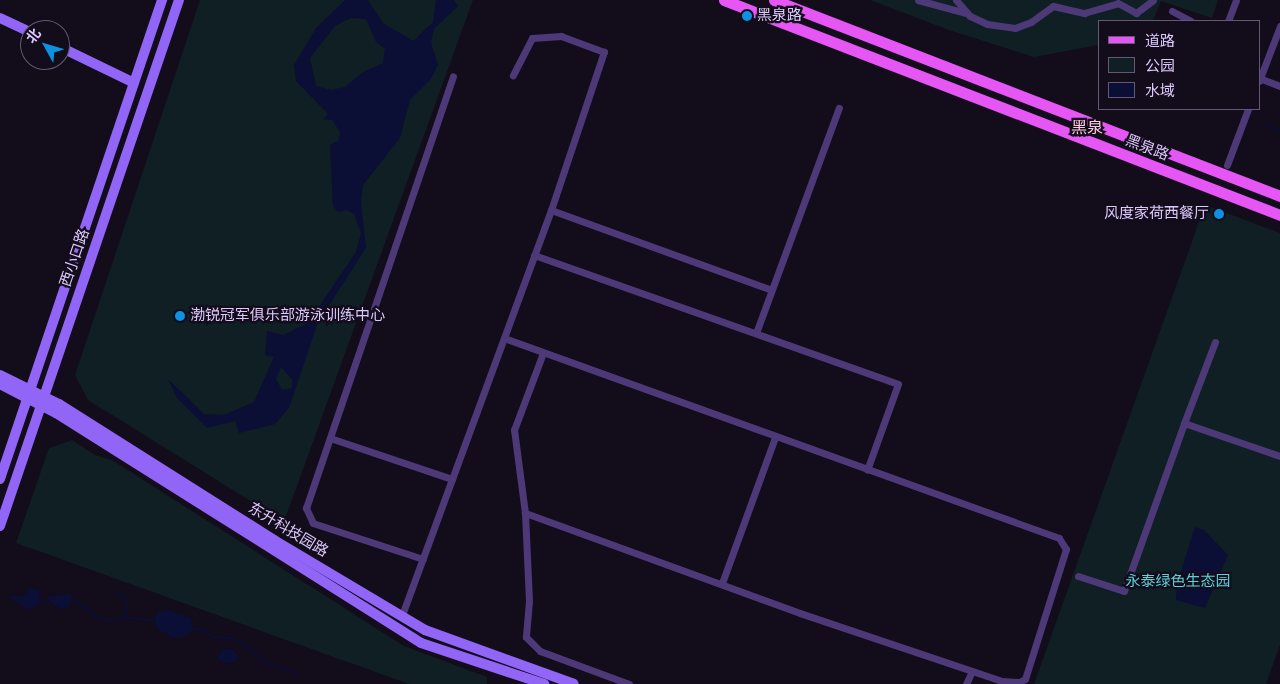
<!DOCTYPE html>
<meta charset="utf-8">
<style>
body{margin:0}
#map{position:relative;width:1280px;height:684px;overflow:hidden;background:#120c1b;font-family:"Varela Round","Noto Sans SC",sans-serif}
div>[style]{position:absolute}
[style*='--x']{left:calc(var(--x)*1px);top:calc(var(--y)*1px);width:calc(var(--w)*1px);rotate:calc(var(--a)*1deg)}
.green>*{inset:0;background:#0f1f24}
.water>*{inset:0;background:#0b0e35}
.stream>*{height:2px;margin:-1px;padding:0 1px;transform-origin:1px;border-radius:1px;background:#0b0e35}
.street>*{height:7px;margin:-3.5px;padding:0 3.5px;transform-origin:3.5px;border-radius:3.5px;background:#4d3977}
.secondary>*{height:10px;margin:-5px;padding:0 5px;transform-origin:5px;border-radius:5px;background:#9165f6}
.primary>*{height:11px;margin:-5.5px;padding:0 5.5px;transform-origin:5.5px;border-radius:5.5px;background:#e656f5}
.dots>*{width:14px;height:14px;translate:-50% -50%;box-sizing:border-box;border:2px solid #120c1b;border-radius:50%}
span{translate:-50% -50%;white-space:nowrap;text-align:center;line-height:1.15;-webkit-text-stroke:4.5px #120c1b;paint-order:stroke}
.poi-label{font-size:15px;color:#ddc9fc}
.left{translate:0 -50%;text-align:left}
.right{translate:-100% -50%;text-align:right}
.street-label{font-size:15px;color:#ddc9fc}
.park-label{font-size:15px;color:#5ad2d6}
.neighbourhood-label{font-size:16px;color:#fccadc}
.legend{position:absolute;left:1098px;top:20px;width:162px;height:90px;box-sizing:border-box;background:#120c1b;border:1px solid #635875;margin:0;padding:6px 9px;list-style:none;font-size:15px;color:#ddc9fc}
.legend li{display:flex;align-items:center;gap:10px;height:25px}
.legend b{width:25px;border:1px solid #635875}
.north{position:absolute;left:20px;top:20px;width:50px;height:50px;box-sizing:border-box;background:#120c1b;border:1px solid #635875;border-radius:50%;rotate:309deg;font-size:14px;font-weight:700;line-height:20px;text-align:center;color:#ddc9fc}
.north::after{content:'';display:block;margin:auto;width:18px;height:22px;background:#0d92e3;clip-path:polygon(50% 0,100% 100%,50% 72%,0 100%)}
</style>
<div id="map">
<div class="green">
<i style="clip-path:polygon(200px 0,473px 0,284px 522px,88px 400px,75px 375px)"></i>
<i style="clip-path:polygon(870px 0,1218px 0,1212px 18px,1161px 1px,1153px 21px,1099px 21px,1099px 45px,1034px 57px,949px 30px)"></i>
<i style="clip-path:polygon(1205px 205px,1280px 233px,1280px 645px,1266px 684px,1034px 684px)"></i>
<i style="clip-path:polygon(72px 440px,95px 455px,112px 460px,404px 646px,487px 677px,487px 684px,409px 684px,16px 543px,49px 448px)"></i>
</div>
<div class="water">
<i style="clip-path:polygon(evenodd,345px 0,368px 0,383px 23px,413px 41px,433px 22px,436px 0,454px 0,458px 6px,434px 29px,431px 43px,438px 65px,430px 80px,410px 100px,400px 138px,363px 185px,361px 202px,366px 248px,318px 322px,289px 408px,275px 424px,239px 433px,235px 421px,207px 428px,177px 398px,168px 379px,204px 414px,224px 415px,254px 402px,274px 357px,265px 355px,267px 331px,283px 335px,308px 323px,356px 252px,361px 233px,354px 214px,347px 210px,338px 212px,333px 206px,330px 145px,339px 140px,340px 132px,332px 120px,324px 119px,328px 114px,296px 81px,294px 65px,316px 28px,345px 0,351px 18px,366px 19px,376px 42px,385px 49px,383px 63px,363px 72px,345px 87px,331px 90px,316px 86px,310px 58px,335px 26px,351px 18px,345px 0,281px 367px,292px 379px,292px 388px,282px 390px,276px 379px,281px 367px)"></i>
<i style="clip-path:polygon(1195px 527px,1204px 530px,1228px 555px,1205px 608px,1176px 600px,1177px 584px)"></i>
<i style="clip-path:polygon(30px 588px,40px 591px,39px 603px,34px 609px,29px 610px,9px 596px,23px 596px)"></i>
<i style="clip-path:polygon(71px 594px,71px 605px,65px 609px,60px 609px,48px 600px,49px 596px)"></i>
<i style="clip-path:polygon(168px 610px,191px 618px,193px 629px,185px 637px,173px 638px,159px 630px,154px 621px,158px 612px)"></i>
<i style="clip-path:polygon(223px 648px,234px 650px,239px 657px,236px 661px,227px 664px,216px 659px)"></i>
</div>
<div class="stream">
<i style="--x:1266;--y:124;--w:16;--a:30"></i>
<i style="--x:116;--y:593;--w:9;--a:21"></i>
<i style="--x:124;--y:596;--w:8;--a:60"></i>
<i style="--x:128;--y:603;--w:15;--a:106"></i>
<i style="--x:71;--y:597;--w:33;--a:38"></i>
<i style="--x:97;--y:617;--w:16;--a:14"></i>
<i style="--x:113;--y:621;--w:12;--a:-20"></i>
<i style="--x:124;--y:617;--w:31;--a:7"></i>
<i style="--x:37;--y:600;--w:14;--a:17"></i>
<i style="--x:193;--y:629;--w:14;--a:12"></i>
<i style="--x:207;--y:632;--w:7;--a:45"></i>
<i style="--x:212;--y:637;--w:18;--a:3"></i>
<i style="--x:230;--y:638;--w:17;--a:25"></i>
<i style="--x:245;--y:645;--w:30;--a:40"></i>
<i style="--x:268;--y:664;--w:32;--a:18"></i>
</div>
<div class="street">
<i style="--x:918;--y:0;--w:50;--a:15.2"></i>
<i style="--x:956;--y:0;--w:21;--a:49"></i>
<i style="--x:970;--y:16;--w:19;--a:25"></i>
<i style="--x:987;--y:24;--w:28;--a:8"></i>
<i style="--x:1015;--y:28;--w:17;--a:-21"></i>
<i style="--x:1031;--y:22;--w:27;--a:-36"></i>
<i style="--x:1053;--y:6;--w:32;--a:13"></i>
<i style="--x:1084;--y:13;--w:35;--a:-16"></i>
<i style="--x:1118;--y:3;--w:21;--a:29"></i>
<i style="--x:1136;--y:13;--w:21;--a:-37"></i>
<i style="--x:1172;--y:11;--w:21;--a:28"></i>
<i style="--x:1228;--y:21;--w:22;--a:-69"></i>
<i style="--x:1259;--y:78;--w:22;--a:21"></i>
<i style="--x:1259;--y:81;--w:59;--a:-69.1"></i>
<i style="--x:1227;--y:165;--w:60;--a:-69.4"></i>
<i style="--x:551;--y:210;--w:232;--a:19.9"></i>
<i style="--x:534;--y:255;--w:386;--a:19.5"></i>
<i style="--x:898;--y:384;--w:91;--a:109.8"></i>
<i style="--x:756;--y:333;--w:240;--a:-69.8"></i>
<i style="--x:504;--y:338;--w:590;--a:19.82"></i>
<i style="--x:1059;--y:538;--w:13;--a:58"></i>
<i style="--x:1066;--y:549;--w:136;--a:107.5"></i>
<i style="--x:1025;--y:679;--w:7;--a:153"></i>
<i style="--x:1019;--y:682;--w:17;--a:-177"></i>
<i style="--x:1002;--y:681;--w:213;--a:-161.4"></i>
<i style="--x:800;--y:613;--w:293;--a:-160"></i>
<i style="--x:525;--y:513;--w:84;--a:-97.5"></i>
<i style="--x:514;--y:430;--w:82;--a:-69.4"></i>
<i style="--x:1215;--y:342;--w:87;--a:110.9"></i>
<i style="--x:1184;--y:423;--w:102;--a:19"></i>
<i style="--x:330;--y:438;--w:129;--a:18.6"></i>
<i style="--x:525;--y:513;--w:88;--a:87.4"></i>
<i style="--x:529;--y:601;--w:36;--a:95"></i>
<i style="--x:526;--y:637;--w:20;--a:45"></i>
<i style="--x:540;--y:651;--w:95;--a:20.3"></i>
<i style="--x:423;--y:559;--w:116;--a:-161.9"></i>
<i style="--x:313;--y:523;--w:17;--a:-115"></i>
<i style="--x:306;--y:508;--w:456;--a:-71.2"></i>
<i style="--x:1078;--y:576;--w:48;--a:18.1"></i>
<i style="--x:1124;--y:591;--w:178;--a:-70.3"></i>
<i style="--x:722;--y:583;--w:155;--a:-70"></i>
<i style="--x:402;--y:615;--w:432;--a:-69.8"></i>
<i style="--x:551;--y:210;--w:167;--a:-71.5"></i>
<i style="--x:604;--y:52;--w:46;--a:-159.6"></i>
<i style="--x:561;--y:36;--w:29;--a:176"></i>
<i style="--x:532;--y:38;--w:42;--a:117.2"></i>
<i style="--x:966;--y:684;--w:14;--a:-65"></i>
</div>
<div class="secondary">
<i style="--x:0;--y:18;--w:33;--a:25"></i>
<i style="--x:60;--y:47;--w:82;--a:25.9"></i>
<i style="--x:0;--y:375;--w:66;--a:26.2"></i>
<i style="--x:59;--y:404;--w:254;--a:32.3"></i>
<i style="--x:274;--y:540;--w:176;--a:30.8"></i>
<i style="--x:425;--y:630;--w:158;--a:19.9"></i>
<i style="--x:0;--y:384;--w:63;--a:27.4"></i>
<i style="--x:56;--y:413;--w:431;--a:32.2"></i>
<i style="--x:421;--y:643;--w:130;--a:18.4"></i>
<i style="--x:0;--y:479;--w:506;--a:-71.31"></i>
<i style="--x:0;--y:526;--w:556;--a:-71.21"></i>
</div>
<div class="primary">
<i style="--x:724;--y:0;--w:596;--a:21.14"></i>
<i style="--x:774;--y:0;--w:543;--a:21.17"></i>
</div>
<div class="dots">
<i style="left:747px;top:16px;background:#0d92e3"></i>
<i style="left:1219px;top:214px;background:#0d92e3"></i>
<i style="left:180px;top:316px;background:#0d92e3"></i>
</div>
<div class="poi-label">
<span class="left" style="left:757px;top:16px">黑泉路</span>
<span class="right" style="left:1209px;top:214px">风度家荷西餐厅</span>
<span class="left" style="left:190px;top:316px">渤锐冠军俱乐部游泳训练中心</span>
</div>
<div class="street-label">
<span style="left:1147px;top:148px;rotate:21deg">黑泉路</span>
<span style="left:75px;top:258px;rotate:-71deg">西小口路</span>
<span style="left:288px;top:530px;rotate:31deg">东升科技园路</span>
</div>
<div class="park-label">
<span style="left:1178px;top:582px">永泰绿色生态园</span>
</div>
<div class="neighbourhood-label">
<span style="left:1087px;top:128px">黑泉</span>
</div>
<ul class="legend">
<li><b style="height:6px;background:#e656f5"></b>道路</li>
<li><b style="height:14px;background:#0f1f24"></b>公园</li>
<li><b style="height:14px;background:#0b0e35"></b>水域</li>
</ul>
<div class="north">北</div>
</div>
